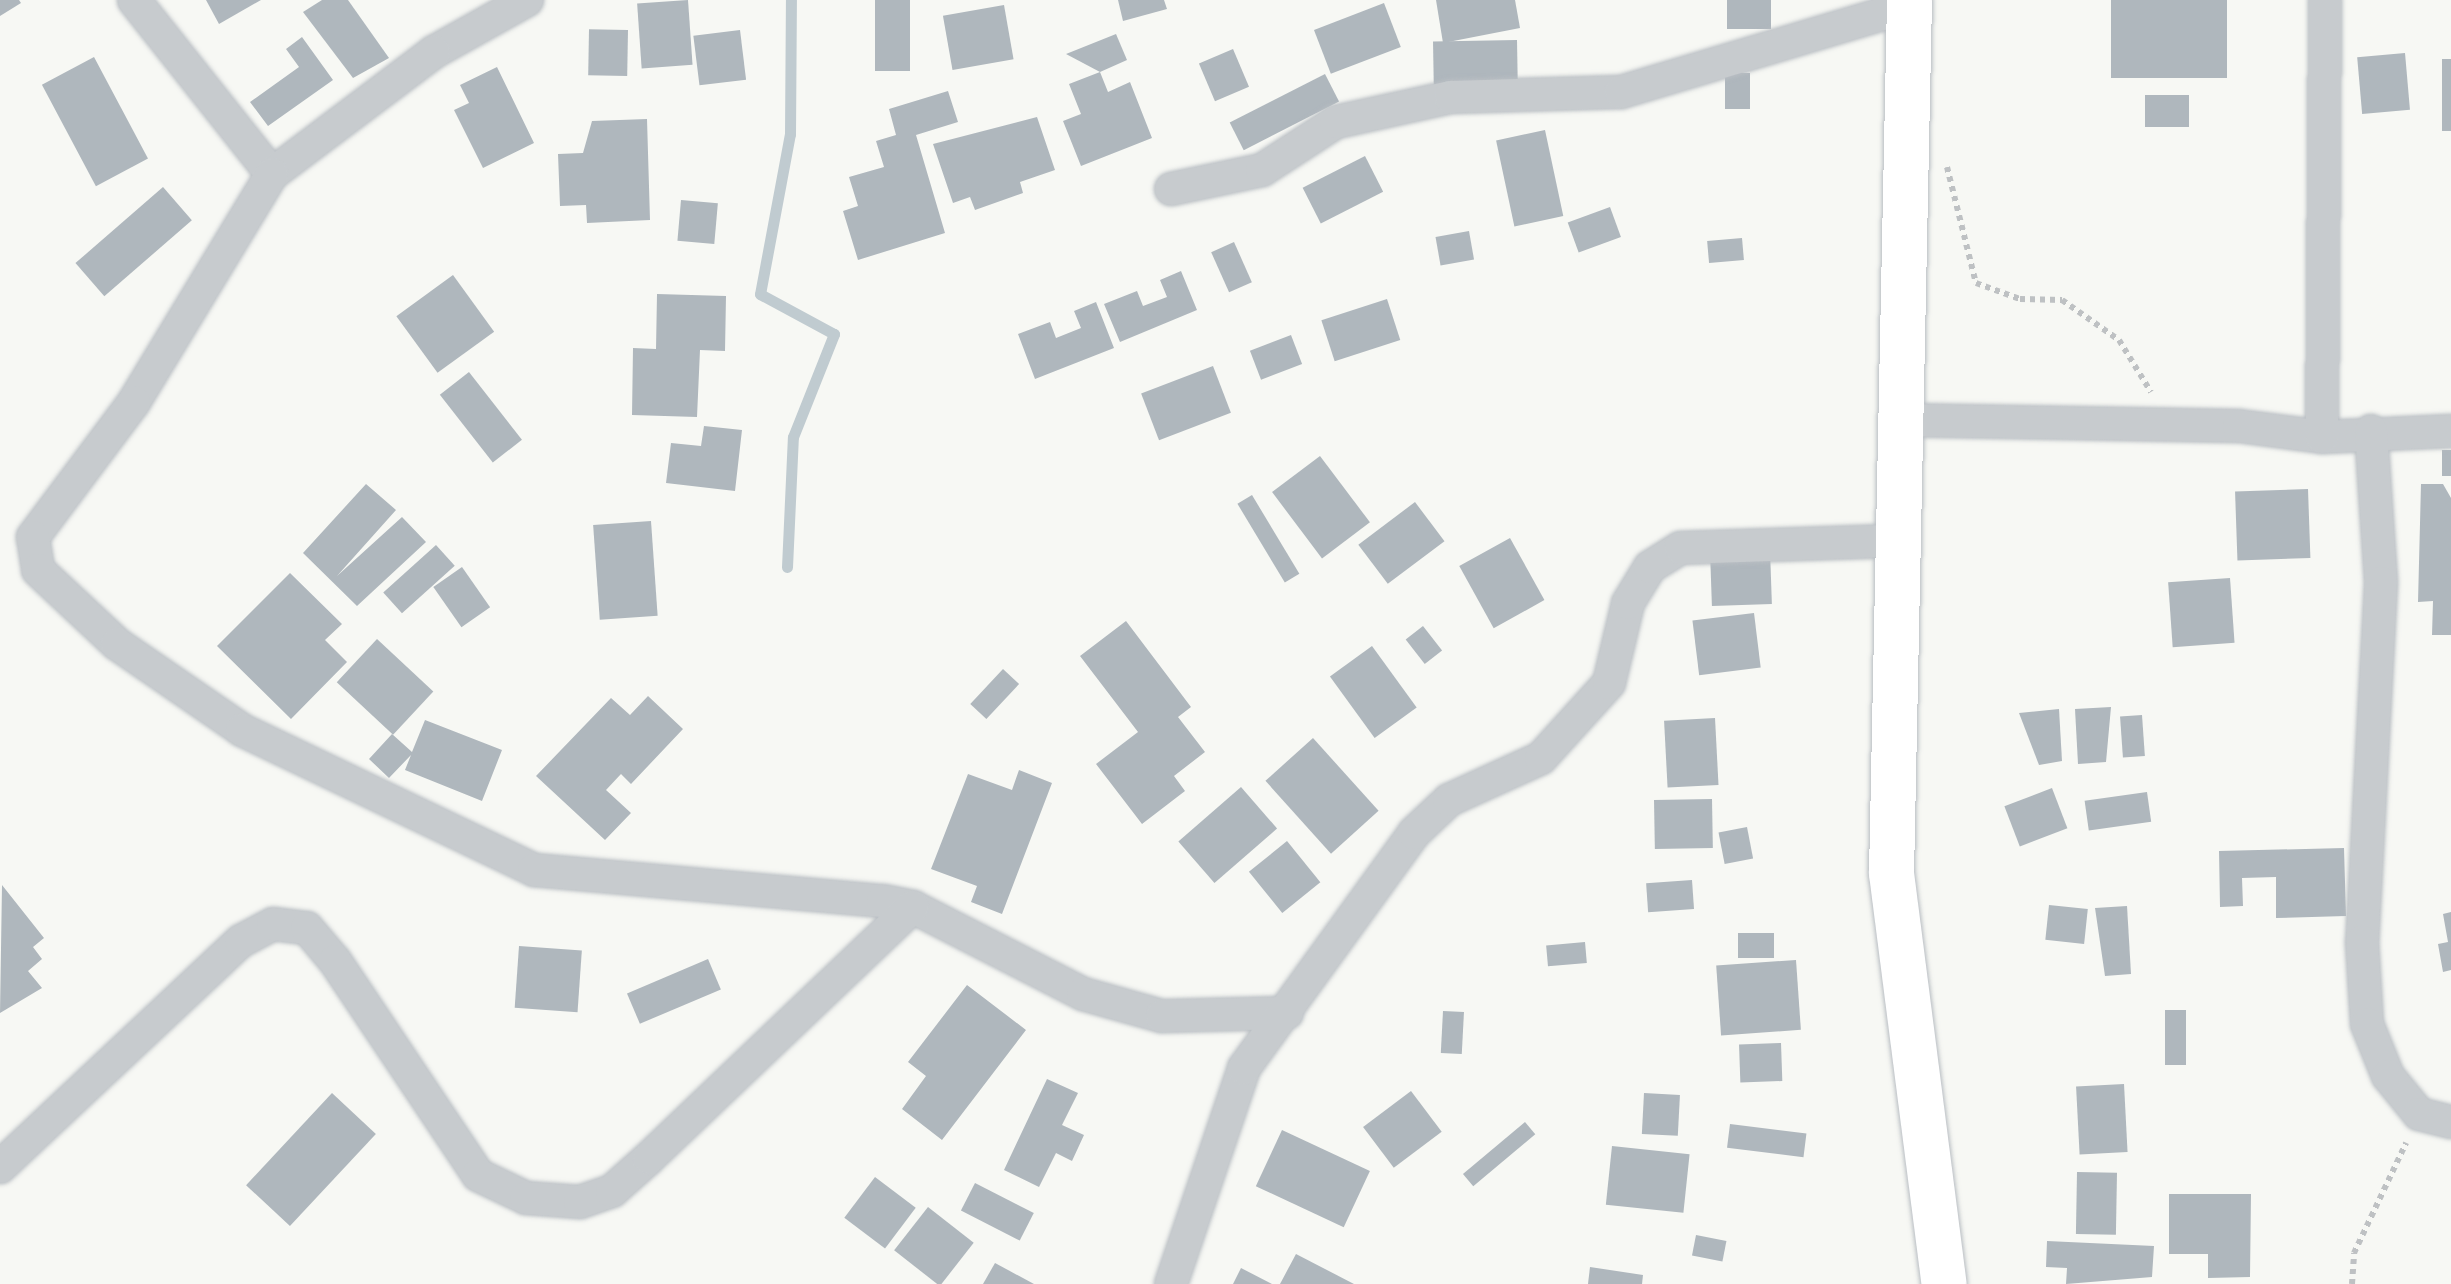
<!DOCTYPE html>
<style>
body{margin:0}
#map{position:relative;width:2451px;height:1284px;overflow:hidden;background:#f7f8f4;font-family:"Varela Round",sans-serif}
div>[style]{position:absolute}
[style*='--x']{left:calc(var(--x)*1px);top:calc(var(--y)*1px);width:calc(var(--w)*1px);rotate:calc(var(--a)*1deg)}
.stream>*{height:11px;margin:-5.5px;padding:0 5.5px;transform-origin:5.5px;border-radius:5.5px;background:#c0cbd0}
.building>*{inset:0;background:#afb7bd;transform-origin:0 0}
.path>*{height:6px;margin-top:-3px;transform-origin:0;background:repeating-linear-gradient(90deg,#bec1c3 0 5px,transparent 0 10px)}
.roads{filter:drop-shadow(0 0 2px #b9bec3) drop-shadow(0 0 2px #b9bec3)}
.minor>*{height:32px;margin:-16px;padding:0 16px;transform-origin:16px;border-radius:16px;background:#c7cbce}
.secondary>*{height:45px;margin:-22.5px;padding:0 22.5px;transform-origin:22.5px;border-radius:22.5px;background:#fff}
span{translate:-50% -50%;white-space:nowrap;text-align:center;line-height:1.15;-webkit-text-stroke:10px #fff;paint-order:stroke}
</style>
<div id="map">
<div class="stream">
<i style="--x:787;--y:567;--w:130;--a:-87.4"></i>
<i style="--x:793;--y:437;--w:111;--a:-68.3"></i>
<i style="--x:834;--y:334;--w:84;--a:-151.6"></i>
<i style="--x:760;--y:294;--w:163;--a:-79.4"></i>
<i style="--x:790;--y:134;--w:134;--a:-89.6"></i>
</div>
<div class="building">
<i style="clip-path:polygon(0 0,19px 0,21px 3px,0 16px)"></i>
<i style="clip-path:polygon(206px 0,261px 0,219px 24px)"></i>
<i style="clip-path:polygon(322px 0,348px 0,389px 58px,353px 78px,303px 12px)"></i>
<i style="left:688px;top:0;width:65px;height:51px;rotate:86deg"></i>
<i style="left:875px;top:0;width:35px;height:71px"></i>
<i style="clip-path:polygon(1118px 0,1164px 0,1167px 9px,1123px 21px)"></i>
<i style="clip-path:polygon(1436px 0,1515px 0,1520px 28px,1443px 43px)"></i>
<i style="left:1727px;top:0;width:44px;height:29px"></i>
<i style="left:2111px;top:0;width:116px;height:78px"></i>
<i style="left:1384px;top:3px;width:47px;height:75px;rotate:69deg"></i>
<i style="left:1004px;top:5px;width:55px;height:62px;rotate:80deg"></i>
<i style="left:628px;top:30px;width:46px;height:39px;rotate:91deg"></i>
<i style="left:740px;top:30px;width:50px;height:47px;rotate:83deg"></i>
<i style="clip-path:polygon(1116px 34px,1127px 60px,1100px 72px,1066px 54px)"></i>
<i style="clip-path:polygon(302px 37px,333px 80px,268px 126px,250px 102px,299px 67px,286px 49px)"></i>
<i style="left:1517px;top:40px;width:47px;height:84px;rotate:89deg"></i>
<i style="left:1233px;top:49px;width:41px;height:37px;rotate:67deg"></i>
<i style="left:2405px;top:53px;width:57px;height:48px;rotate:85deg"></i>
<i style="left:94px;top:57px;width:115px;height:59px;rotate:62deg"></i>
<i style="left:2451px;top:59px;width:72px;height:9px;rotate:90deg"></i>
<i style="clip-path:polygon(497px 67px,534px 143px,483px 168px,454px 110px,469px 103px,460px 85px)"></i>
<i style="clip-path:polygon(1100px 72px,1108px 92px,1130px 82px,1152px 138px,1081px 166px,1063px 121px,1081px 114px,1069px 84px)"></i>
<i style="left:1725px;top:73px;width:25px;height:36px"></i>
<i style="left:1325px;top:74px;width:31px;height:107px;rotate:63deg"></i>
<i style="clip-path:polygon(948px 91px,958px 122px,916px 135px,945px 233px,858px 260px,843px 211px,858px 206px,849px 177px,884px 167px,876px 141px,896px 135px,889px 109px)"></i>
<i style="left:2145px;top:95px;width:44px;height:32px"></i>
<i style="clip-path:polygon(1037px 117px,1055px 170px,1020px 182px,1023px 193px,975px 210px,970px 197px,953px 203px,933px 144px)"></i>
<i style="clip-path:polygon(647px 119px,650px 220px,587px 223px,586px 205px,560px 206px,558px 154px,583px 153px,592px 121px)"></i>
<i style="left:1545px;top:130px;width:88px;height:50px;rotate:78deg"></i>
<i style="left:1365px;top:156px;width:40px;height:70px;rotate:63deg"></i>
<i style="left:163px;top:187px;width:44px;height:116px;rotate:49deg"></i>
<i style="left:681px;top:200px;width:37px;height:41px;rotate:5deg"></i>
<i style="left:1610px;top:207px;width:32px;height:45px;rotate:70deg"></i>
<i style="left:1469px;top:231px;width:29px;height:34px;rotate:80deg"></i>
<i style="left:1742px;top:238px;width:22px;height:35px;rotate:85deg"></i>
<i style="left:1234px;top:242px;width:44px;height:25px;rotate:66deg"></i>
<i style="clip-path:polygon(1181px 271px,1197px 310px,1120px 342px,1104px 304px,1137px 291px,1143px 306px,1167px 297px,1160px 280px)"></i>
<i style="left:453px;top:275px;width:70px;height:70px;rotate:54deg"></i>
<i style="clip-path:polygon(657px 294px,726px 296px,725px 351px,700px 350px,697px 417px,632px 415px,633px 348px,656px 349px)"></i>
<i style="left:1387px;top:299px;width:43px;height:69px;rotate:72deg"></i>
<i style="clip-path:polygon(1096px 302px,1114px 348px,1035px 379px,1018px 334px,1050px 322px,1056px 338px,1081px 328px,1074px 311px)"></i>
<i style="left:1291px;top:335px;width:31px;height:44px;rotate:69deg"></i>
<i style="left:1213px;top:366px;width:50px;height:77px;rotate:69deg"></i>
<i style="left:469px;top:372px;width:86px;height:37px;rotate:52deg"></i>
<i style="clip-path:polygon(704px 426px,742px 430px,735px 491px,666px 483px,671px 443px,701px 446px)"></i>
<i style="left:2451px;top:450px;width:26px;height:9px;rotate:90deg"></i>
<i style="left:1320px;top:456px;width:83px;height:60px;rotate:53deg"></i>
<i style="clip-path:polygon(366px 484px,396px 510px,337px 576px,402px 517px,426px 542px,357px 606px,303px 553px)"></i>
<i style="clip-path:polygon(2421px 484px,2443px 484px,2451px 498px,2451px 635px,2432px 635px,2433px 601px,2418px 602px)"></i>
<i style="left:2308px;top:489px;width:69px;height:73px;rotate:88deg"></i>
<i style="left:1252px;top:495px;width:92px;height:17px;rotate:59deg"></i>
<i style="left:1415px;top:502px;width:49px;height:71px;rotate:53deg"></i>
<i style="left:651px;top:521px;width:95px;height:58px;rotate:86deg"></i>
<i style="left:1510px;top:538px;width:71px;height:58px;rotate:61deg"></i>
<i style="left:436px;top:545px;width:28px;height:71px;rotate:48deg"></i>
<i style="left:1770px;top:550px;width:54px;height:60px;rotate:88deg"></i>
<i style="left:462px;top:567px;width:49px;height:35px;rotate:55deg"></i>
<i style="clip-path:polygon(290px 573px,342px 624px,325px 640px,347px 662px,291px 719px,217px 646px)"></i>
<i style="left:2230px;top:578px;width:65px;height:62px;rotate:86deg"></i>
<i style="left:1754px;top:613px;width:55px;height:62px;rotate:83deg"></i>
<i style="clip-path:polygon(1126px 621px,1191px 707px,1178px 717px,1205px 752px,1174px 776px,1185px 791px,1142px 824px,1096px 764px,1138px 732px,1080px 656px)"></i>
<i style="left:1423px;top:626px;width:31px;height:22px;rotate:52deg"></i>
<i style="left:377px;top:639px;width:77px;height:59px;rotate:43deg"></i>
<i style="left:1372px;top:646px;width:76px;height:52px;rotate:54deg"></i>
<i style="left:1003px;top:669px;width:22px;height:48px;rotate:43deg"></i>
<i style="clip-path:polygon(648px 696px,683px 729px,631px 784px,621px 774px,606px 790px,631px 813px,605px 840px,536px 776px,611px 698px,630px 715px)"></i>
<i style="clip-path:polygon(2111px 707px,2106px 762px,2078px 764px,2075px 709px)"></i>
<i style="clip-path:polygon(2059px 709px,2062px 761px,2039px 765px,2019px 713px)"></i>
<i style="left:2142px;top:715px;width:41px;height:22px;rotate:86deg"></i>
<i style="left:1715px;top:718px;width:67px;height:51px;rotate:87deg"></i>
<i style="clip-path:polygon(425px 720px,502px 750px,482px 801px,405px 770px,411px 755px,389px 778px,369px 759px,392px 734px,412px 752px)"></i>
<i style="left:1313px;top:738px;width:98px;height:64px;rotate:48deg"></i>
<i style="clip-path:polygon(1019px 770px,1052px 783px,1002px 914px,971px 902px,977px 886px,931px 869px,968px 774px,1012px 790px)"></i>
<i style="left:1241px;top:787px;width:55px;height:83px;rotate:49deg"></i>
<i style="left:2052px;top:788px;width:43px;height:51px;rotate:69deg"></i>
<i style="left:2147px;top:792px;width:30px;height:63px;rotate:82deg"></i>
<i style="left:1712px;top:799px;width:49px;height:58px;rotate:89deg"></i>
<i style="left:1747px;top:827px;width:32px;height:29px;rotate:79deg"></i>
<i style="left:1287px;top:841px;width:53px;height:49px;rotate:51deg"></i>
<i style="clip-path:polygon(2344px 848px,2346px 916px,2276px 918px,2276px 877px,2242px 878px,2243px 906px,2220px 907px,2219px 851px)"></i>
<i style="left:1692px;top:880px;width:29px;height:46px;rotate:86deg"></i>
<i style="clip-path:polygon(2px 885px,44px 938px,33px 947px,42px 959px,28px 971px,42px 988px,0 1013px)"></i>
<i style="left:2049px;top:905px;width:39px;height:35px;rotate:6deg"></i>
<i style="clip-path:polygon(2127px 906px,2131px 974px,2105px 976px,2095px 908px)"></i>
<i style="clip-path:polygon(2451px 912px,2451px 970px,2443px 972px,2438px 944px,2448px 942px,2443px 914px)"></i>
<i style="left:1738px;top:933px;width:36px;height:25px"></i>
<i style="left:1585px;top:942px;width:21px;height:39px;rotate:85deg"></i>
<i style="left:519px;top:946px;width:63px;height:62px;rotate:4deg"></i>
<i style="left:708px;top:959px;width:33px;height:88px;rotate:67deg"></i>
<i style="left:1796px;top:960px;width:70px;height:80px;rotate:86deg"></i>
<i style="clip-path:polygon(967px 985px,1026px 1030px,942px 1140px,902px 1109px,926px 1076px,908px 1062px)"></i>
<i style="left:2165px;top:1010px;width:21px;height:55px"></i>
<i style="left:1443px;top:1011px;width:21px;height:42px;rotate:3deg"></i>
<i style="left:1781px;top:1043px;width:38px;height:42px;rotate:88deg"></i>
<i style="clip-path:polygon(1047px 1079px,1078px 1093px,1062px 1125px,1084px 1135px,1072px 1161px,1056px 1153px,1039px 1187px,1004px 1170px)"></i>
<i style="left:2124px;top:1084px;width:68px;height:48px;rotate:87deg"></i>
<i style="left:1411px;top:1091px;width:51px;height:60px;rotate:53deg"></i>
<i style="left:332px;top:1093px;width:60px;height:126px;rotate:43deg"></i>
<i style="left:1644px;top:1093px;width:36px;height:41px;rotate:3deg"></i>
<i style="left:1525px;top:1122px;width:16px;height:81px;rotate:50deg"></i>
<i style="left:1730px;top:1124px;width:77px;height:24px;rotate:7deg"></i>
<i style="left:1282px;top:1130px;width:97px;height:62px;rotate:25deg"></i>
<i style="left:1612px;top:1146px;width:78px;height:59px;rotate:6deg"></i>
<i style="left:2077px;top:1172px;width:40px;height:62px;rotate:1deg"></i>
<i style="left:875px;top:1177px;width:51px;height:51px;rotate:37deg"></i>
<i style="left:975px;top:1183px;width:66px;height:31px;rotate:27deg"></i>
<i style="clip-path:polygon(2169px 1194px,2251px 1194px,2250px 1277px,2208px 1278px,2208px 1254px,2169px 1254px)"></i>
<i style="left:928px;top:1207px;width:58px;height:55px;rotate:38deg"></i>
<i style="left:1696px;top:1235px;width:31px;height:21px;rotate:11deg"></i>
<i style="clip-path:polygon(2047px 1241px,2154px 1246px,2152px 1277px,2066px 1284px,2067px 1268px,2046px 1267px)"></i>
<i style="clip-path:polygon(1296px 1254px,1354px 1284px,1280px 1284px)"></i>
<i style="clip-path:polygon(995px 1263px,1034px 1284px,983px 1284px)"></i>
<i style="clip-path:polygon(1590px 1267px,1643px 1275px,1642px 1284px,1588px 1284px)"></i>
<i style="clip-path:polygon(1241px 1268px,1272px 1284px,1233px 1284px)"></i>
</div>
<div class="path">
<i style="--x:1947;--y:167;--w:120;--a:76"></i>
<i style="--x:1976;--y:283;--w:47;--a:20"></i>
<i style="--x:2020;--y:299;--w:42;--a:1.4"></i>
<i style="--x:2062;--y:300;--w:70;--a:35.1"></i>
<i style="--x:2119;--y:340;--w:61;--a:58.4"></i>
<i style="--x:2352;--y:1284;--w:31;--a:-86"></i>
<i style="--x:2354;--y:1253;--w:122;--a:-64.7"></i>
</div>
<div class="roads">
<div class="minor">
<i style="--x:134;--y:0;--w:222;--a:51.6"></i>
<i style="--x:527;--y:0;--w:107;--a:150.8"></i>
<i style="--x:434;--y:52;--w:203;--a:143"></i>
<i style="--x:272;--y:174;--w:267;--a:121.2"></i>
<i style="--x:134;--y:402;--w:169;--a:126.8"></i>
<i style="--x:33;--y:537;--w:33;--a:81"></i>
<i style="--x:38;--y:570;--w:108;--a:43.1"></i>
<i style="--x:117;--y:644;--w:152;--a:34.5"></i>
<i style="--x:242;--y:730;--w:324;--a:25.6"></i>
<i style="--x:534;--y:870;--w:350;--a:5.1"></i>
<i style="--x:883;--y:901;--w:31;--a:11"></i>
<i style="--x:913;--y:907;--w:191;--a:27.1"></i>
<i style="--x:1083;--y:994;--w:82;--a:15.6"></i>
<i style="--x:1162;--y:1016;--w:125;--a:-1.4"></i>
<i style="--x:1171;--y:189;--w:93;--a:-11.8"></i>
<i style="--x:1262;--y:170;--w:88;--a:-33"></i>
<i style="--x:1336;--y:122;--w:118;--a:-12.3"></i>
<i style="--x:1451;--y:97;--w:170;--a:-1.7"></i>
<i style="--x:1621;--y:92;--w:301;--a:-16.6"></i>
<i style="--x:1898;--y:420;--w:341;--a:1"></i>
<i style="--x:2239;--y:426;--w:84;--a:7.5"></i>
<i style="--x:2322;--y:437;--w:129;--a:-2.7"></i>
<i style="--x:2371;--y:431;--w:152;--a:86.2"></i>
<i style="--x:2381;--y:583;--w:360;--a:93"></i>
<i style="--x:2362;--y:942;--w:82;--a:86.5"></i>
<i style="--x:2367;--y:1024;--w:56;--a:68"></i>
<i style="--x:2388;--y:1076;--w:49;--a:50.8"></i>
<i style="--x:2419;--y:1114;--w:33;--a:14"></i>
<i style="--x:2322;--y:437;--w:437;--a:-89.6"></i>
<i style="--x:0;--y:1167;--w:330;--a:-43.2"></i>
<i style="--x:241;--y:941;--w:36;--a:-28"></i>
<i style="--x:273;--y:924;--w:34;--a:7"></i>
<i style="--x:307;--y:928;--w:43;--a:49.7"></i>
<i style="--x:335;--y:961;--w:257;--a:56.2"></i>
<i style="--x:478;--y:1175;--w:53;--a:25.6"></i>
<i style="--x:526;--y:1198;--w:54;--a:4.2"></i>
<i style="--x:580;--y:1202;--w:34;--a:-19"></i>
<i style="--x:612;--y:1191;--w:50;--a:-41.7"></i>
<i style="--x:649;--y:1158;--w:364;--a:-43.6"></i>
<i style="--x:1171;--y:1284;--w:228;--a:-71.3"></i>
<i style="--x:1244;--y:1068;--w:290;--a:-54.1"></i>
<i style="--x:1414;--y:833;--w:48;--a:-43.3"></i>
<i style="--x:1449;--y:800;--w:101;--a:-24.5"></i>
<i style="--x:1541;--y:758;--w:101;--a:-47.8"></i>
<i style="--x:1609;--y:683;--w:82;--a:-76.6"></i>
<i style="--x:1628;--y:603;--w:42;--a:-58.6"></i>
<i style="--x:1650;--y:567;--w:36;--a:-32"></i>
<i style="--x:1681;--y:548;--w:215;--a:-1.9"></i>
</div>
<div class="secondary">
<i style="--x:1909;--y:0;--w:873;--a:91.18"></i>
<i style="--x:1891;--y:873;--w:414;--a:82.7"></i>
</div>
</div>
</div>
